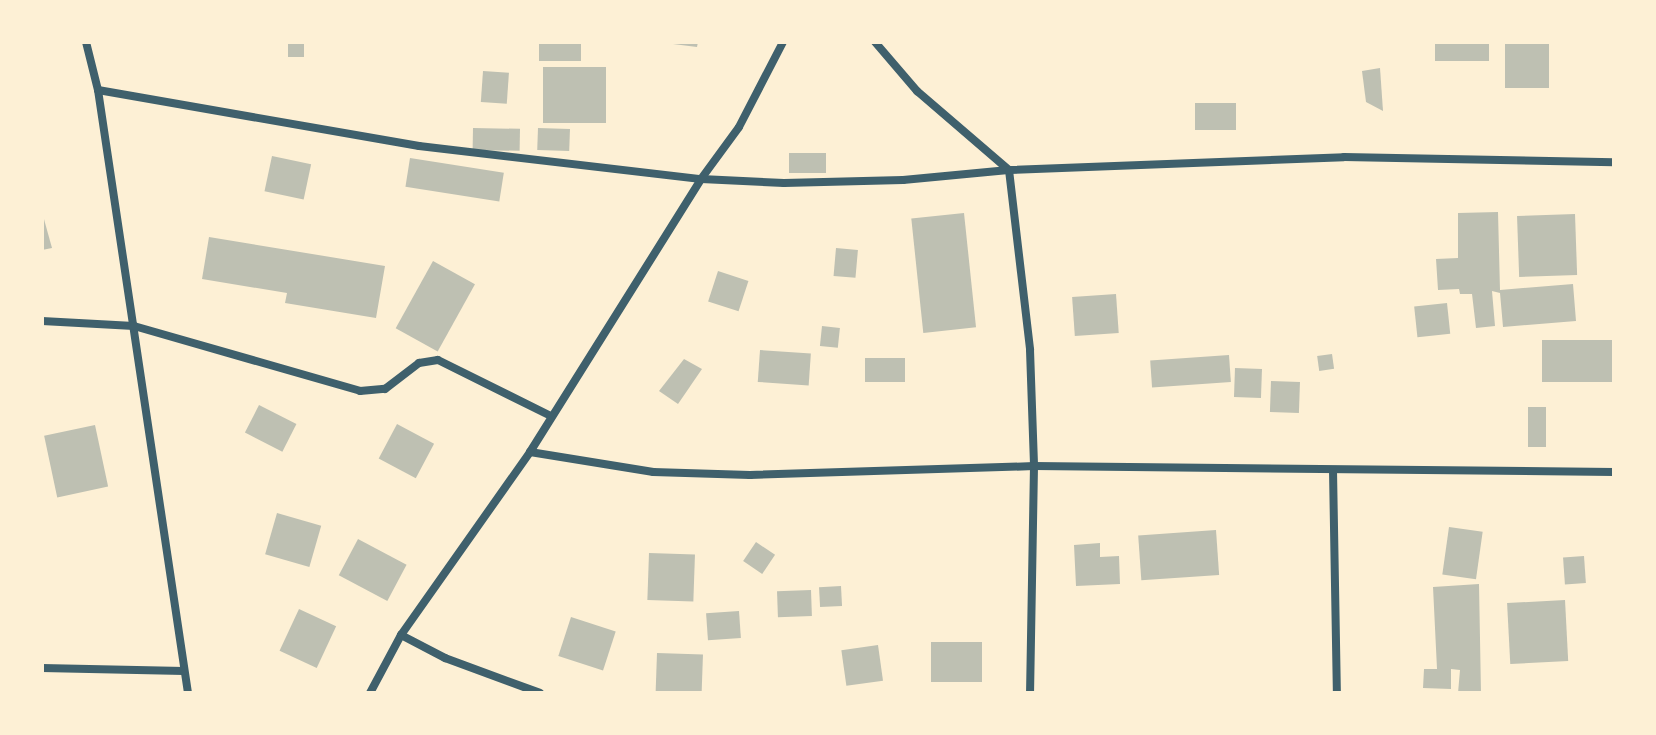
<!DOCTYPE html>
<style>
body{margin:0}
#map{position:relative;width:1656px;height:735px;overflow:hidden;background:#fdf0d5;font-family:"Fira Sans",sans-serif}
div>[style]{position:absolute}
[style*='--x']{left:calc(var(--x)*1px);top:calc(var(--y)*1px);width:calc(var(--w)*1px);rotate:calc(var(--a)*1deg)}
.building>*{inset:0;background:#bec0b2;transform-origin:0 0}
.minor>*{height:8px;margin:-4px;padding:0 4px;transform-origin:4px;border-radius:4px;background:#3f606c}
span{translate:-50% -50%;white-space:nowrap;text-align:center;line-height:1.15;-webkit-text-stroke:8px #fdf0d5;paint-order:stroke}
.frame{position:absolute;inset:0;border:44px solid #fdf0d5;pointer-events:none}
</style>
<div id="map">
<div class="building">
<i style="left:288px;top:42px;width:16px;height:15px"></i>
<i style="left:581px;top:42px;width:19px;height:42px;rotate:90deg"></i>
<i style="clip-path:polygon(657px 42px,698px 42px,697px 47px)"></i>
<i style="left:1435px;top:42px;width:54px;height:19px"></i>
<i style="left:1505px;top:42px;width:44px;height:46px"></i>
<i style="left:543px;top:67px;width:63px;height:56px"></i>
<i style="clip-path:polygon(1380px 68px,1383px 111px,1366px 102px,1362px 71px)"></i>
<i style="left:483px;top:71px;width:26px;height:31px;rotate:4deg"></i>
<i style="left:1195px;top:103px;width:41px;height:27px"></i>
<i style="left:473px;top:128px;width:47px;height:22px;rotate:1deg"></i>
<i style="left:538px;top:128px;width:32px;height:22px;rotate:2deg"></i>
<i style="left:826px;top:153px;width:20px;height:37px;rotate:90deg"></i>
<i style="left:272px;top:156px;width:40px;height:36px;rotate:12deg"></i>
<i style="left:410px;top:158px;width:95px;height:29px;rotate:9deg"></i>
<i style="clip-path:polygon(42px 212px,52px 248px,42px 250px)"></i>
<i style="clip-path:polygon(1498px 212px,1500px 290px,1573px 284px,1576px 321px,1503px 327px,1500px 293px,1492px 291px,1495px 326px,1476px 328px,1472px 294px,1460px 294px,1459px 289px,1438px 290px,1436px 259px,1458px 258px,1458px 213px)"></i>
<i style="left:964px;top:213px;width:115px;height:53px;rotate:84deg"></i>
<i style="left:1575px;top:214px;width:61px;height:58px;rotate:88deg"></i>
<i style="clip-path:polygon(209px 237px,385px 266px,376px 318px,285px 303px,287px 293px,202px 279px)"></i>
<i style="left:836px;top:248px;width:22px;height:28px;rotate:5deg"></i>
<i style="left:433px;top:261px;width:48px;height:77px;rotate:29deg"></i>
<i style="left:718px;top:271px;width:32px;height:32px;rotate:18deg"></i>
<i style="left:1116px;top:294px;width:39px;height:44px;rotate:86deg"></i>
<i style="left:1447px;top:303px;width:31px;height:33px;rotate:84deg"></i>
<i style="left:822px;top:326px;width:18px;height:20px;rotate:6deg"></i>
<i style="left:1614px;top:340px;width:42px;height:72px;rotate:90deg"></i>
<i style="left:760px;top:350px;width:51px;height:32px;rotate:4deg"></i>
<i style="left:1332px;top:354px;width:15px;height:15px;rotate:82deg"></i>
<i style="left:1229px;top:355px;width:27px;height:79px;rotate:86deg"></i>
<i style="left:865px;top:358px;width:40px;height:24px"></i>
<i style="clip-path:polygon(684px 359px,702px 369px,678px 404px,659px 391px)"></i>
<i style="left:1235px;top:368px;width:27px;height:29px;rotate:2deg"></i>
<i style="left:1271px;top:381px;width:29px;height:31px;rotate:2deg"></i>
<i style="left:259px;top:405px;width:42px;height:31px;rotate:27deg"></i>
<i style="left:1528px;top:407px;width:18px;height:40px"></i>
<i style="left:397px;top:424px;width:42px;height:39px;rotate:28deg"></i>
<i style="left:95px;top:425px;width:63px;height:52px;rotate:78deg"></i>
<i style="left:277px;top:513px;width:46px;height:43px;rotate:16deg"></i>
<i style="left:1449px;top:527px;width:34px;height:48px;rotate:8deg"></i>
<i style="left:1216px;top:530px;width:45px;height:78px;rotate:86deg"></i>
<i style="left:358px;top:539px;width:55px;height:41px;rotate:28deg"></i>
<i style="left:756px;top:542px;width:23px;height:23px;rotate:34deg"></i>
<i style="clip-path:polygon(1100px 543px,1100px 557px,1119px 556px,1120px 584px,1076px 586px,1074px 545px)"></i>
<i style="left:649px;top:553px;width:46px;height:47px;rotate:2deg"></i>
<i style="left:1584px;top:556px;width:27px;height:21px;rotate:86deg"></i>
<i style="clip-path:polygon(1479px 584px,1481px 693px,1458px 693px,1460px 670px,1451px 669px,1451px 689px,1423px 688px,1424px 669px,1437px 669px,1433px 587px)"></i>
<i style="left:841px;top:586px;width:20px;height:22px;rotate:87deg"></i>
<i style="left:811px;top:590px;width:26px;height:34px;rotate:88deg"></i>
<i style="left:1565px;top:600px;width:61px;height:58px;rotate:87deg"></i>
<i style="left:299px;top:609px;width:41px;height:46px;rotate:25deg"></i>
<i style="left:739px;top:611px;width:27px;height:33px;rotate:86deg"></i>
<i style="left:571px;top:617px;width:47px;height:41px;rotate:18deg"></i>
<i style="left:931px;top:642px;width:51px;height:40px"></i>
<i style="left:878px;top:645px;width:36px;height:37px;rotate:82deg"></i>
<i style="left:657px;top:653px;width:46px;height:40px;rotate:2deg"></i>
</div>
<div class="minor">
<i style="--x:86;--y:42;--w:49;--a:76"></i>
<i style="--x:98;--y:90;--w:610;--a:81.51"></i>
<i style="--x:875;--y:42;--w:65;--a:49.4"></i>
<i style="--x:917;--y:91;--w:121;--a:40.7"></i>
<i style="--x:1009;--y:170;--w:181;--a:83.3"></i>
<i style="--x:1030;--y:350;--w:116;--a:88"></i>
<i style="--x:1034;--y:466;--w:227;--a:91"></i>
<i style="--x:98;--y:90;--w:326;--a:9.9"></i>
<i style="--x:419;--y:146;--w:284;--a:6.7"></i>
<i style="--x:701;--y:179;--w:83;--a:2.8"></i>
<i style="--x:784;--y:183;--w:119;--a:-1.4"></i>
<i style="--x:903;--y:180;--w:106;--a:-5.4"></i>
<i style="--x:1009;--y:170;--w:335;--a:-2.2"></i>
<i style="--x:1344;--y:157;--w:270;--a:1.1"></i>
<i style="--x:42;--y:321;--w:92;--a:3.1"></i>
<i style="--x:134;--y:326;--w:235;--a:16"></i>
<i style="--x:360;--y:391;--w:25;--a:-5"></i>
<i style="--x:385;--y:389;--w:43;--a:-37.4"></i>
<i style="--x:419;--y:363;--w:19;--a:-9"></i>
<i style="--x:438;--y:360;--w:126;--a:26.4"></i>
<i style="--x:530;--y:452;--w:125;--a:9.2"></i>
<i style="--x:653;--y:472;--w:97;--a:1.8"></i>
<i style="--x:750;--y:475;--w:284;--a:-1.8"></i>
<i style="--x:1034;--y:466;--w:580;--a:0.59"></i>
<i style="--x:1333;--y:470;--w:223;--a:89"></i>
<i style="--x:401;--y:635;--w:50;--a:27.6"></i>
<i style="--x:445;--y:658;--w:101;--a:20.2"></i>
<i style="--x:42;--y:668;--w:142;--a:1.2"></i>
<i style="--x:370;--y:693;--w:66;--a:-61.9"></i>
<i style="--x:401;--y:635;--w:224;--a:-54.8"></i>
<i style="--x:530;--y:452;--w:322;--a:-57.9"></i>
<i style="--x:701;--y:179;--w:64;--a:-53.8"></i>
<i style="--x:739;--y:127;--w:96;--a:-62.6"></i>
</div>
<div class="frame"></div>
</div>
